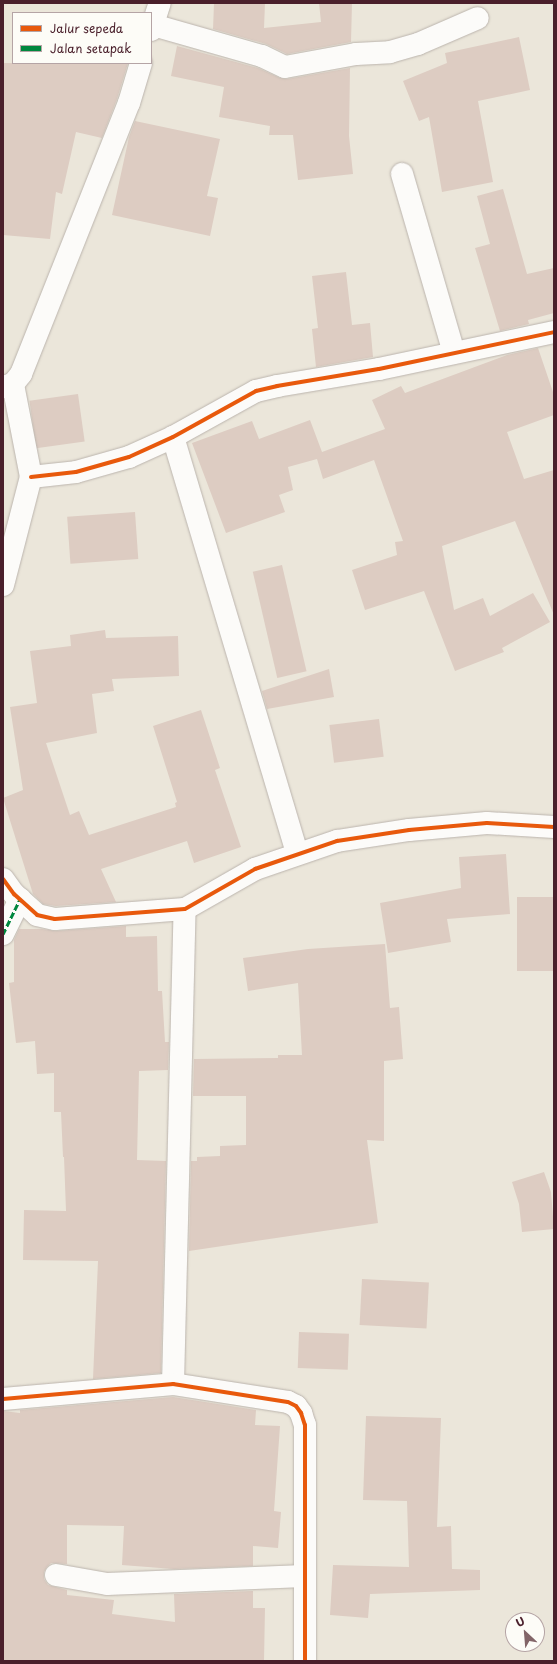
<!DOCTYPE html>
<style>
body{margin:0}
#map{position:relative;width:557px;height:1664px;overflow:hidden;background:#ebe6da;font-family:"Playpen Sans",sans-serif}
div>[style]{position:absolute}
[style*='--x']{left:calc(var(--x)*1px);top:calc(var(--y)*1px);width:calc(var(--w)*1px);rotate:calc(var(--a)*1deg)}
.building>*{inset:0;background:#ddccc2;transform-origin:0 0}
.roads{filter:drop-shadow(0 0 1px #bbb4ad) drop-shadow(0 0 1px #bbb4ad)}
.minor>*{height:22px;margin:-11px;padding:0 11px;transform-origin:11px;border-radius:11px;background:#fcfbf9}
.quiet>*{height:3px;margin-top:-1.5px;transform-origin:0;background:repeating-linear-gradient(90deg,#00873e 0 6px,transparent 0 9px)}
.cycleway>*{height:4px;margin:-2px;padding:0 2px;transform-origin:2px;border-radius:2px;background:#e8590c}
span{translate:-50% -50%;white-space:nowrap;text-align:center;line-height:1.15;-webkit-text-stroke:3px #fdfcf7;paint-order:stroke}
.frame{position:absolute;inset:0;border:4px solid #4a1f2b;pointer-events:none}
.legend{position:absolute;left:12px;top:12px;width:140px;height:52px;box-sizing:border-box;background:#fdfcf7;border:1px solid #b5a4a5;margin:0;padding:5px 7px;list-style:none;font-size:12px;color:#4a1f2b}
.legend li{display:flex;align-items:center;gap:8px;height:20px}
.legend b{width:20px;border:1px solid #b5a4a5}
.north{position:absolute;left:505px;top:1612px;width:40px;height:40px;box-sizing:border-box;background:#fdfcf7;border:1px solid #b5a4a5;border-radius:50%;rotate:334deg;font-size:11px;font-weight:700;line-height:16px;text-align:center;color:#4a1f2b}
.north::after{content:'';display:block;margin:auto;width:14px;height:18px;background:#826568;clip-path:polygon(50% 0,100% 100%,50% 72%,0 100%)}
</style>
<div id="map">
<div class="building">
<i style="clip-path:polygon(214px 3px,265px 3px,264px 28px,321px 22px,319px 3px,352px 3px,351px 42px,287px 54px,266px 44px,213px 29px)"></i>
<i style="clip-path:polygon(519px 37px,530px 90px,478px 101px,493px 182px,442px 192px,429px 117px,419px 121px,403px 81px,447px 63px,445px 53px)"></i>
<i style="clip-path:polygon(177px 46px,258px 68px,280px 78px,287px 79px,350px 68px,349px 136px,353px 174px,298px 180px,293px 135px,269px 135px,270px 126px,219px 117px,224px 87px,171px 76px)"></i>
<i style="clip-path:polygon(3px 63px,128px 63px,117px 99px,102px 138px,76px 132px,62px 194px,56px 192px,50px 239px,3px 235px)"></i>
<i style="clip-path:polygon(135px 121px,220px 139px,207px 196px,218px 198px,210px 236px,112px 215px,129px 137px)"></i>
<i style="clip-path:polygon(503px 189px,527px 274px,554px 268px,554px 313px,528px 320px,529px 324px,500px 331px,475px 248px,490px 244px,477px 196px)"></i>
<i style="clip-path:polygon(346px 272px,352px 325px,370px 323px,373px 357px,316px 367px,312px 329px,318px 328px,312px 276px)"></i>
<i style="clip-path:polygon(538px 348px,554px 395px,554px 415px,507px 432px,524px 479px,554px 470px,554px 615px,515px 521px,442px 546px,454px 610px,483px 598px,490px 616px,533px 593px,550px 622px,502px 648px,504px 652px,455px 671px,424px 591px,365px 610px,352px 570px,397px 555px,395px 542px,403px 541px,374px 460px,323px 479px,317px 459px,288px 467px,293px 490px,279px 495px,285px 512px,226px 533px,192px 443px,252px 421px,259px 439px,310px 420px,322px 452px,385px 429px,372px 400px,401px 386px,405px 393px,507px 355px)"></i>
<i style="left:78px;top:394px;width:48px;height:49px;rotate:82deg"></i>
<i style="left:135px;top:512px;width:47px;height:68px;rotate:86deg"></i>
<i style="left:282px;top:565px;width:109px;height:30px;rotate:77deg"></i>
<i style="clip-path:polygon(105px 630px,106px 638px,178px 636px,179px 676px,112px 679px,114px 691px,92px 694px,97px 733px,46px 743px,70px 815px,79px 811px,89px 835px,176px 807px,175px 803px,177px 802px,153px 726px,201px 710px,220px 768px,215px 770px,241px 847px,194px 863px,187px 841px,101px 869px,116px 902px,56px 906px,43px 904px,33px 894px,3px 798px,23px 790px,10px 707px,37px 703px,30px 651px,71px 646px,70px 635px)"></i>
<i style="clip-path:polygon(329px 669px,334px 697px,267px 709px,262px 691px)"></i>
<i style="left:379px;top:719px;width:38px;height:50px;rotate:83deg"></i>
<i style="clip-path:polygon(506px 854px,510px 914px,447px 919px,451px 942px,388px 953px,380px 903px,461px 888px,459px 857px)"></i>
<i style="left:517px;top:897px;width:37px;height:74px"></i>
<i style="clip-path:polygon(126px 926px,126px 937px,157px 936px,158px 991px,162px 991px,165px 1042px,169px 1042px,168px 1070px,139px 1071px,137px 1160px,166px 1161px,161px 1373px,93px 1379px,98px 1261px,23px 1260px,24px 1210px,66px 1211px,64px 1157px,63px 1157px,61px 1112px,54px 1112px,54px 1073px,37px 1074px,35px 1041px,16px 1043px,9px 983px,14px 982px,14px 940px,19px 929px,42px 929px,56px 931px)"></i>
<i style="clip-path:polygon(385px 944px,390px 1008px,399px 1007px,403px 1059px,384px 1061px,384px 1141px,367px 1140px,378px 1223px,189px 1251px,191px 1161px,197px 1161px,197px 1157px,220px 1156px,220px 1146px,246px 1145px,246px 1096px,193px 1096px,194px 1059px,278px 1058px,278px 1055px,302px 1055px,298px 983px,248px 991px,243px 958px,308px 949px)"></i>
<i style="clip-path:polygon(544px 1172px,551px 1192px,554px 1229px,522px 1232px,519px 1204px,512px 1182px)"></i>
<i style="left:362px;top:1279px;width:67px;height:46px;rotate:3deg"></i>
<i style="left:299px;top:1332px;width:50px;height:36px;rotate:2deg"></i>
<i style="clip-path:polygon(173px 1397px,256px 1410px,255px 1425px,280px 1426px,274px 1511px,281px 1512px,278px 1548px,253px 1546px,253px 1566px,174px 1569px,122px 1565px,124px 1526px,67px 1525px,67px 1564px,51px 1563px,47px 1567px,44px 1572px,44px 1579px,48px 1585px,67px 1590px,67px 1595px,114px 1600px,112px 1614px,175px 1622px,174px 1594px,253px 1591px,253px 1608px,265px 1608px,264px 1661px,3px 1661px,3px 1411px,20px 1413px,20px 1410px)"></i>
<i style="clip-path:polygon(366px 1416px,441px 1418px,437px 1527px,451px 1526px,452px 1569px,480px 1570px,480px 1590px,370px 1594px,368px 1618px,330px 1615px,333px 1565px,409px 1567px,407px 1501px,363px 1500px)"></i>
</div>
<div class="roads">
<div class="minor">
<i style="--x:153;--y:25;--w:113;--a:15.9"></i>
<i style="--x:262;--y:56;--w:25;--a:26"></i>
<i style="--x:285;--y:67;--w:72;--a:-10.4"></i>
<i style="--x:356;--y:54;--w:34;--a:-3"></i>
<i style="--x:390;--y:52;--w:29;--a:-16"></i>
<i style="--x:418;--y:44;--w:65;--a:-23.4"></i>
<i style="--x:151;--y:30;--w:28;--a:-72"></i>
<i style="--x:402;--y:174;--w:186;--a:73.8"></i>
<i style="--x:3;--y:387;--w:10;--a:-17"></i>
<i style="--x:13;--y:384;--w:13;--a:-51"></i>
<i style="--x:21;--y:374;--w:292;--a:-68.3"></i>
<i style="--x:129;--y:103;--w:42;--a:-73.3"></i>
<i style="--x:173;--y:437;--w:434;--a:73.4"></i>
<i style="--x:31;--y:477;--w:45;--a:-6.3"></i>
<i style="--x:76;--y:472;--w:55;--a:-15.8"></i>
<i style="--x:129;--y:457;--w:48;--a:-24.4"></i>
<i style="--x:173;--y:437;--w:95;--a:-29"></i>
<i style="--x:256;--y:391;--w:22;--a:-13"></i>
<i style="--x:277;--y:386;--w:103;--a:-9.5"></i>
<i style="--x:379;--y:369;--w:179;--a:-11.9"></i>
<i style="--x:3;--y:585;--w:112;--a:-75.5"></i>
<i style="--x:31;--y:477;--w:95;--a:-101"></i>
<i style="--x:3;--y:879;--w:19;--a:54"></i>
<i style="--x:14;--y:894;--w:31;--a:42"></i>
<i style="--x:37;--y:915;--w:18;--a:13"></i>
<i style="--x:55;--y:919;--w:130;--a:-4.4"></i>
<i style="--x:185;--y:909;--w:81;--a:-29.7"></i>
<i style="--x:255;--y:869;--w:87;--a:-18.9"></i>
<i style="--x:337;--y:841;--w:73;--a:-8.7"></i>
<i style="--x:409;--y:830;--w:78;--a:-5.1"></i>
<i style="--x:487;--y:823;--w:67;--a:3.4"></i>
<i style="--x:3;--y:934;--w:39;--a:-64"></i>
<i style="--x:173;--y:1384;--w:475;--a:-88.6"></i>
<i style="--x:3;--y:1399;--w:171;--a:-5"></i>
<i style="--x:173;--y:1384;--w:116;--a:8.9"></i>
<i style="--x:288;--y:1402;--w:9;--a:27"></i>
<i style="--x:296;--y:1406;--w:9;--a:54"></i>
<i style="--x:301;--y:1413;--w:13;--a:72"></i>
<i style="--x:305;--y:1425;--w:236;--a:90"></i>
<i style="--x:56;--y:1575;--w:52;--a:10"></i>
<i style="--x:107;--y:1584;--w:197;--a:-2.3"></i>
</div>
</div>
<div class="quiet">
<i style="--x:3;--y:934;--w:39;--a:-64"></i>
</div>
<div class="cycleway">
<i style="--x:31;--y:477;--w:45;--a:-6.3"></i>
<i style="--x:76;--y:472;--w:55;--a:-15.8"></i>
<i style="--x:129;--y:457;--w:48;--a:-24.4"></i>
<i style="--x:173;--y:437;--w:95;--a:-29"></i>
<i style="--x:256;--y:391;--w:22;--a:-13"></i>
<i style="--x:277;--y:386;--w:103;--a:-9.5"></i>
<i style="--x:379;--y:369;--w:179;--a:-11.9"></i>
<i style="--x:3;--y:879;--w:19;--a:54"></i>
<i style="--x:14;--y:894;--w:31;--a:42"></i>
<i style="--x:37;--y:915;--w:18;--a:13"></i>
<i style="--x:55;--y:919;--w:130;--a:-4.4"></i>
<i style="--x:185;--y:909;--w:81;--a:-29.7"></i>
<i style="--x:255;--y:869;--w:87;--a:-18.9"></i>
<i style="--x:337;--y:841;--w:73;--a:-8.7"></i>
<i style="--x:409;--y:830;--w:78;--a:-5.1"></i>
<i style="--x:487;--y:823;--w:67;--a:3.4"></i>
<i style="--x:3;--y:1399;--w:171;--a:-5"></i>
<i style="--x:173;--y:1384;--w:116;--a:8.9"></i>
<i style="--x:288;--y:1402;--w:9;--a:27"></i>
<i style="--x:296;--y:1406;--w:9;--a:54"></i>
<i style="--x:301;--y:1413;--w:13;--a:72"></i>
<i style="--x:305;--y:1425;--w:236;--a:90"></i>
</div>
<div class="frame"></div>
<ul class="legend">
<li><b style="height:5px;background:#e8590c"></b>Jalur sepeda</li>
<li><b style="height:5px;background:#00873e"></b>Jalan setapak</li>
</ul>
<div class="north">U</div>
</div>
